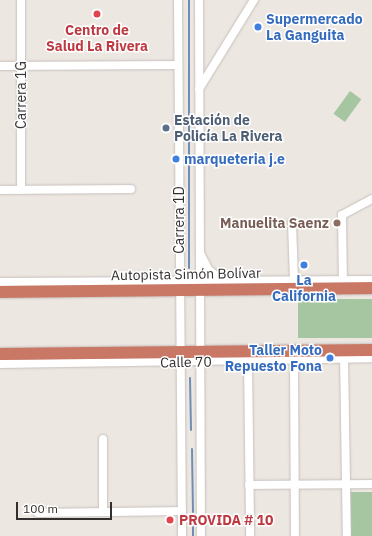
<!DOCTYPE html>
<meta charset="utf-8">
<style>
body{margin:0}
#map{position:relative;width:372px;height:536px;overflow:hidden;background:#ede7e2;font-family:"IBM Plex Sans",sans-serif}
div>[style]{position:absolute}
[style*='--x']{left:calc(var(--x)*1px);top:calc(var(--y)*1px);width:calc(var(--w)*1px);rotate:calc(var(--a)*1deg)}
.green>*{inset:0;background:#a6c6a1;transform-origin:0 0}
.stream>*{height:2px;margin:-1px;padding:0 1px;transform-origin:1px;border-radius:1px;background:#6f8eb5}
.roads{filter:drop-shadow(0 0 1px #c6bfbb) drop-shadow(0 0 1px #c6bfbb)}
.minor>*{height:8px;margin:-4px;padding:0 4px;transform-origin:4px;border-radius:4px;background:#fff}
.highway>*{height:12px;margin:-6px;padding:0 6px;transform-origin:6px;border-radius:6px;background:#c97865}
.dots>*{width:11px;height:11px;translate:-50% -50%;box-sizing:border-box;border:2px solid #fff;border-radius:50%}
span{translate:-50% -50%;white-space:nowrap;text-align:center;line-height:1.15;-webkit-text-stroke:3px #fff;paint-order:stroke}
.shop-label{font-size:14px;color:#366cbe;font-weight:700}
.left{translate:0 -50%;text-align:left}
.right{translate:-100% -50%;text-align:right}
.health-label{font-size:14px;color:#be3a42;font-weight:700}
.street-label{font-size:14px;color:#322f2e}
.service-label{font-size:14px;color:#4e5e75;font-weight:700}
.education-label{font-size:14px;color:#785e54;font-weight:700}
.scale{position:absolute;left:16px;top:502px;width:96px;height:18px;box-sizing:border-box;border:2px solid #322f2e;border-top:0;padding-left:5px;font-size:12px;line-height:14px;white-space:nowrap;color:#322f2e;-webkit-text-stroke:3px #fff;paint-order:stroke}
</style>
<div id="map">
<div class="green">
<i style="left:350px;top:91px;width:14px;height:28px;rotate:36deg"></i>
<i style="left:372px;top:299px;width:39px;height:74px;rotate:90deg"></i>
<i style="left:372px;top:492px;width:44px;height:24px;rotate:90deg"></i>
</div>
<div class="stream">
<i style="--x:189;--y:268;--w:268;--a:-90"></i>
<i style="--x:190;--y:378;--w:52;--a:88.9"></i>
<i style="--x:192;--y:449;--w:63;--a:89.1"></i>
<i style="--x:193;--y:521;--w:15;--a:90"></i>
</div>
<div class="roads">
<div class="minor">
<i style="--x:21;--y:0;--w:190;--a:90"></i>
<i style="--x:178;--y:0;--w:536;--a:89.57"></i>
<i style="--x:199;--y:0;--w:536;--a:89.79"></i>
<i style="--x:0;--y:66;--w:178;--a:-0.3"></i>
<i style="--x:199;--y:89;--w:105;--a:-58.3"></i>
<i style="--x:0;--y:190;--w:131;--a:-0.4"></i>
<i style="--x:292;--y:223;--w:57;--a:88"></i>
<i style="--x:201;--y:255;--w:16;--a:63"></i>
<i style="--x:208;--y:269;--w:17;--a:40"></i>
<i style="--x:0;--y:282;--w:372;--a:-0.3"></i>
<i style="--x:343;--y:286;--w:71;--a:-90.8"></i>
<i style="--x:342;--y:215;--w:34;--a:-28"></i>
<i style="--x:344;--y:355;--w:181;--a:89.1"></i>
<i style="--x:294;--y:359;--w:177;--a:89.7"></i>
<i style="--x:248;--y:360;--w:176;--a:89.3"></i>
<i style="--x:0;--y:364;--w:372;--a:-0.9"></i>
<i style="--x:249;--y:485;--w:123;--a:-0.5"></i>
<i style="--x:103;--y:512;--w:73;--a:-90"></i>
<i style="--x:38;--y:513;--w:144;--a:-0.8"></i>
</div>
<div class="highway">
<i style="--x:0;--y:292;--w:372;--a:-0.6"></i>
<i style="--x:0;--y:354;--w:372;--a:-0.6"></i>
</div>
</div>
<div class="dots">
<i style="left:97px;top:14px;background:#e0444e"></i>
<i style="left:258px;top:27px;background:#3f7fe0"></i>
<i style="left:166px;top:128px;background:#5c6f8a"></i>
<i style="left:176px;top:159px;background:#3f7fe0"></i>
<i style="left:337px;top:223px;background:#8d6e63"></i>
<i style="left:304px;top:265px;background:#3f7fe0"></i>
<i style="left:330px;top:358px;background:#3f7fe0"></i>
<i style="left:170px;top:520px;background:#e0444e"></i>
</div>
<div class="shop-label">
<span class="left" style="left:266px;top:27px">Supermercado<br>La Ganguita</span>
<span class="left" style="left:184px;top:159px">marqueteria j.e</span>
<span style="left:304px;top:288px">La<br>California</span>
<span class="right" style="left:322px;top:358px">Taller Moto<br>Repuesto Fona</span>
</div>
<div class="health-label">
<span style="left:97px;top:38px">Centro de<br>Salud La Rivera</span>
<span class="left" style="left:179px;top:520px">PROVIDA # 10</span>
</div>
<div class="street-label">
<span style="left:21px;top:95px;rotate:-90deg">Carrera 1G</span>
<span style="left:179px;top:220px;rotate:-90deg">Carrera 1D</span>
<span style="left:186px;top:274px;rotate:-1deg">Autopista Simón Bolívar</span>
<span style="left:186px;top:362px;rotate:-1deg">Calle 70</span>
</div>
<div class="service-label">
<span class="left" style="left:174px;top:128px">Estación de<br>Policía La Rivera</span>
</div>
<div class="education-label">
<span class="right" style="left:329px;top:223px">Manuelita Saenz</span>
</div>
<div class="scale">100 m</div>
</div>
